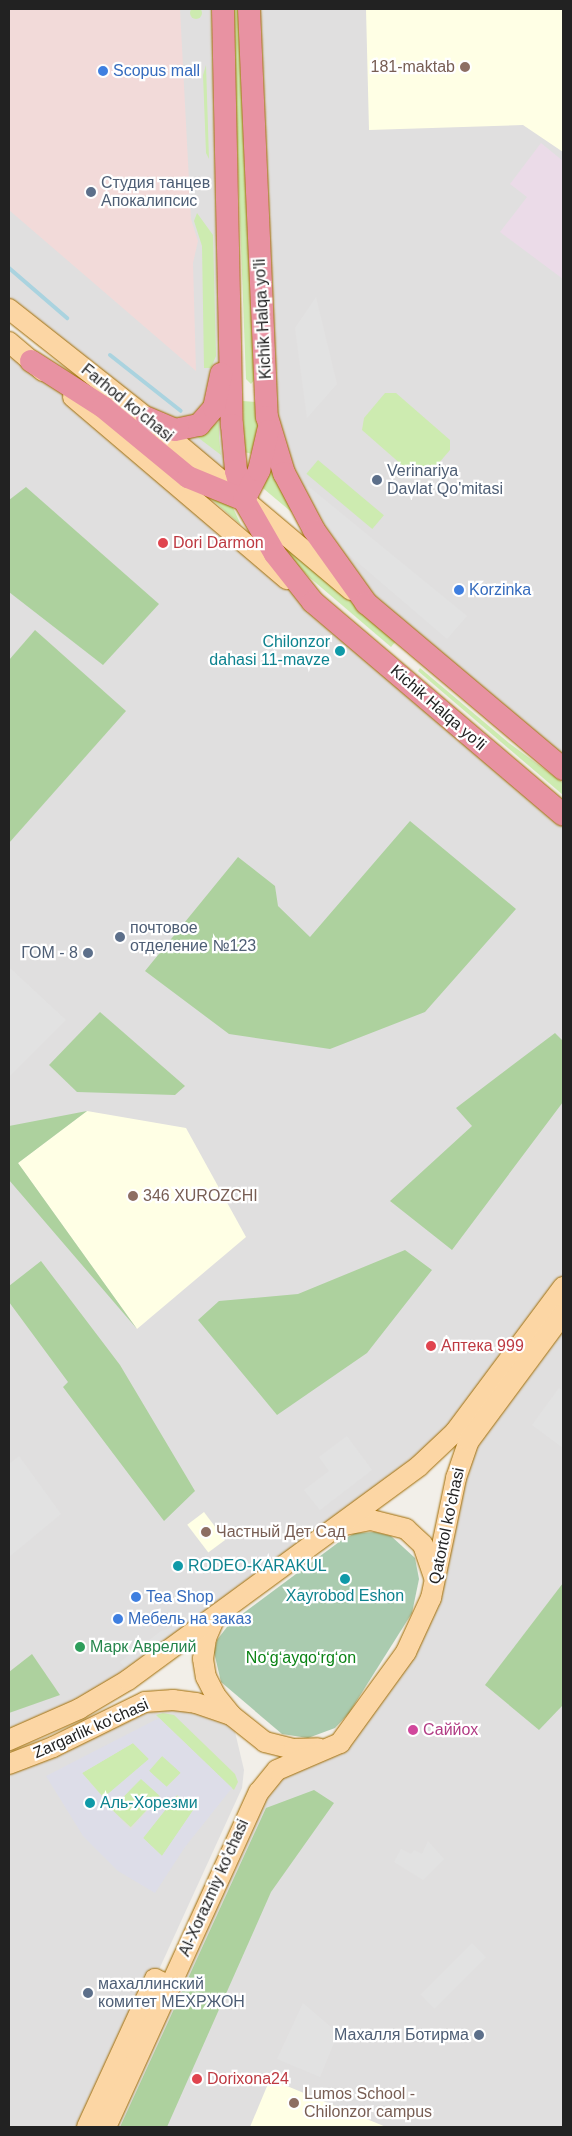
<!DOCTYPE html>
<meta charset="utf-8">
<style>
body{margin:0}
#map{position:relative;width:572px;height:2136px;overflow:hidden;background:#f2efe9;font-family:Helvetica,sans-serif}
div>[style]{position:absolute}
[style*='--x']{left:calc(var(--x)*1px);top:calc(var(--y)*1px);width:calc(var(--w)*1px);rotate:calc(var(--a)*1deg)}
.residential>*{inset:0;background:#e0dfdf}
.commercial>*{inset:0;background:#f2dad9}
.industrial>*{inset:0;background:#ebdbe8}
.education>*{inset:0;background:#ffffe5;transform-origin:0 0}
.grass>*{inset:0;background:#cdebb0;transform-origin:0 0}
.round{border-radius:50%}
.forest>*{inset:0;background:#add19e}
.cemetery>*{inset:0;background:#aacbaf}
.parking>*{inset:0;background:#e2e2e2;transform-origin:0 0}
.plaza>*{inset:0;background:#dddde8}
.stream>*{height:4px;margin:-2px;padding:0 2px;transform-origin:2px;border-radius:2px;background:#aad3df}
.roads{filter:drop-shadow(0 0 1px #a06b00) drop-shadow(0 0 1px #a06b00)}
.major>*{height:20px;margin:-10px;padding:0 10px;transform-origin:10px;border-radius:10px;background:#fcd6a4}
.highway>*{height:22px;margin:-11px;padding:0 11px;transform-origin:11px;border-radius:11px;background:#e892a2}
.dots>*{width:14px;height:14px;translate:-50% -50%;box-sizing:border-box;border:2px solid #fff;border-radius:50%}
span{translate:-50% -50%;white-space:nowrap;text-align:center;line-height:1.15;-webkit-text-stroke:4.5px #fff;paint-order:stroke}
.education-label{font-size:16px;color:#785e54}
.right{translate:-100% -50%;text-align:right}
.left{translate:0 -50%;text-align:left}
.shop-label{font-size:16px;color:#366cbe}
.service-label{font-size:16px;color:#4e5e75}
.street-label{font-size:16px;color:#222}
.health-label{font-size:16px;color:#be3a42}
.culture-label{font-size:16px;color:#0d838f}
.leisure-label{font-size:16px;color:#27864d}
.park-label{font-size:16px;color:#0c8416}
.hotel-label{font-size:16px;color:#b23c85}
.frame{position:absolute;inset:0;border:10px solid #222;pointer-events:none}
</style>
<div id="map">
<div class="residential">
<i style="clip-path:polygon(9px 9px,223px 9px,239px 486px,9px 309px)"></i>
<i style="clip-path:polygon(249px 9px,563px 9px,563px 769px,366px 603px,280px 464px)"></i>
<i style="clip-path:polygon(9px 342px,563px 815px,563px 1287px,455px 1432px,215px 1617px,9px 1740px)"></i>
<i style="clip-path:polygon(563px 1314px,563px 2127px,106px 2127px,259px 1791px,340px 1743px,406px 1652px,456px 1478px)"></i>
<i style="clip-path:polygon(145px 1702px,231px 1715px,244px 1770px,242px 1788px,87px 2127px,9px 2127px,9px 1764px)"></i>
</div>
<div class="commercial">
<i style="clip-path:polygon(9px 9px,180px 9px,191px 219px,198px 241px,193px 263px,196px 371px,9px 210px)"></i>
</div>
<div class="industrial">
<i style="clip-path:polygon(541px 143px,563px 161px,563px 279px,500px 232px,527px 197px,510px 184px)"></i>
</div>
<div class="education">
<i style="clip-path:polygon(366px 9px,563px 9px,563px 152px,523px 125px,369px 130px)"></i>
<i style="clip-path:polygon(87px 1111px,186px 1128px,246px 1237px,137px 1329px,18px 1163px)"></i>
<i style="left:204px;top:1512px;width:35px;height:21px;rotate:53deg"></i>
<i style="clip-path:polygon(270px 2079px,386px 2127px,250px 2127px)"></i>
</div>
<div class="grass">
<i class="round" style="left:190px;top:7px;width:12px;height:12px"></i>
<i style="clip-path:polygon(232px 9px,238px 9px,255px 379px,251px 384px,246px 379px)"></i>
<i style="clip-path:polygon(206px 65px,209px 159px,206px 153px,203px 75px)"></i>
<i style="clip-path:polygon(197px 213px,213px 235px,216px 356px,211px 368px,204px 368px,202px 246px,194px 221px)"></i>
<i style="clip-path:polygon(385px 393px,396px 393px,450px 440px,450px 450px,432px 471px,411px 473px,362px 430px,364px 418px)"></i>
<i style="clip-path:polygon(243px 401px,256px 402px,260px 440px,256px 455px,244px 452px)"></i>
<i style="clip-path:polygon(219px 422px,219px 438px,221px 455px,196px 436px)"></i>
<i style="left:318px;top:460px;width:86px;height:18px;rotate:40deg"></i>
<i style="clip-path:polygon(270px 464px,295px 515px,258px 484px)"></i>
<i style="clip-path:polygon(209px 497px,229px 499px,241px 525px)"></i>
<i style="clip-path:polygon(281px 540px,397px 640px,391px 647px,309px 577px,285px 552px)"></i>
<i style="clip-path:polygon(420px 668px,509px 743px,563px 783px,563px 795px,418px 671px)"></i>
<i style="clip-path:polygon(163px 1713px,174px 1715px,235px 1774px,238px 1782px,234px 1790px,156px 1715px)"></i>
<i style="clip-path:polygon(133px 1743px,149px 1759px,104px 1798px,82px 1773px)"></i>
<i style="left:163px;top:1755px;width:25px;height:21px;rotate:45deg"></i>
<i style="left:141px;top:1778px;width:26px;height:43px;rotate:43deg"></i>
<i style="clip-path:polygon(177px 1795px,194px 1809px,162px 1856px,143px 1838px)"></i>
</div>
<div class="forest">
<i style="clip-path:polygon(26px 487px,159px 604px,103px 665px,9px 592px,9px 500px)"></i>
<i style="clip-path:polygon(35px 630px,126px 711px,9px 843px,9px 660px)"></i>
<i style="clip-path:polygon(410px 821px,516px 909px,425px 1012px,330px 1049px,229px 1034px,145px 971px,238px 857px,275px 886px,278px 906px,310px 937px)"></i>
<i style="clip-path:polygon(100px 1012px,185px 1086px,175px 1095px,77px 1092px,49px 1065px)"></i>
<i style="clip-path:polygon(555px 1033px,563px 1041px,563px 1102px,452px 1250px,390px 1201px,472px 1126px,456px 1108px)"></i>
<i style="clip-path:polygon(87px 1111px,18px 1163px,137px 1329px,9px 1180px,9px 1126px)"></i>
<i style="clip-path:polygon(405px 1250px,432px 1270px,367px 1353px,277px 1415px,198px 1320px,219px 1301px,298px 1294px)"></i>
<i style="clip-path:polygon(41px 1261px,120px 1365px,195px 1491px,164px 1521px,63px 1387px,68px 1382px,9px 1302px,9px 1286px)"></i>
<i style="clip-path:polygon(563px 1583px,563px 1705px,539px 1730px,485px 1685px)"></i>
<i style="clip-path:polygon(32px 1654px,60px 1695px,9px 1713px,9px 1672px)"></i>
<i style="clip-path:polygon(314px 1790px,334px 1803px,271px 1892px,167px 2127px,120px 2127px,266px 1808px)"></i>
</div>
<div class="cemetery">
<i style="clip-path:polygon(375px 1532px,391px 1536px,415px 1558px,419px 1579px,412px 1613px,349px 1713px,335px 1728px,308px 1738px,282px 1734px,221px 1682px,214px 1652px,217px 1640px,230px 1623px,339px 1542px,355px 1533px)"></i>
</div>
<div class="parking">
<i style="clip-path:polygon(316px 297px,337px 384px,307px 418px,295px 328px)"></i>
<i style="clip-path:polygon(308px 486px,467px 616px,447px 639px,327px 536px,300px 493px)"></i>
<i style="clip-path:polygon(9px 967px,66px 1020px,9px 1077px)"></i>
<i style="clip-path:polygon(559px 1388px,563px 1391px,563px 1448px,532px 1425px)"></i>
<i style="clip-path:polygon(347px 1436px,372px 1470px,320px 1510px,304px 1490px,329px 1471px,319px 1457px)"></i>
<i style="clip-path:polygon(19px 1456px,61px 1514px,9px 1557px,9px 1464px)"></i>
<i style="clip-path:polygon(184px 1623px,126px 1669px,120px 1662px,161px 1631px)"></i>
<i style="clip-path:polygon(428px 1841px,444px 1859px,423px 1880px,394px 1862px,401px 1849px,411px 1854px,414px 1850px,422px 1854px)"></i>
<i style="left:472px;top:1943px;width:20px;height:73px;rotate:45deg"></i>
<i style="clip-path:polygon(303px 2003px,338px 2033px,320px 2077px,277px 2059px)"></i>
</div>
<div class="plaza">
<i style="clip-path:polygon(evenodd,159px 1718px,232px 1788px,185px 1847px,155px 1893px,118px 1871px,83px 1836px,46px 1776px,159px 1718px,133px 1743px,149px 1759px,103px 1798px,82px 1773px,133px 1743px,159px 1718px,162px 1756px,181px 1773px,167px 1787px,149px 1771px,162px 1756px,159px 1718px,141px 1779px,160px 1796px,131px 1830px,111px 1809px,141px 1779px,159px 1718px,177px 1795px,194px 1809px,162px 1856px,143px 1838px,177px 1795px)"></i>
</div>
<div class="stream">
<i style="--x:9;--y:268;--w:77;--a:40.8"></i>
<i style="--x:110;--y:355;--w:90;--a:38.3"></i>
</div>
<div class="roads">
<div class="major">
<i style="--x:9;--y:309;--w:176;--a:38.3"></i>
<i style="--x:147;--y:418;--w:267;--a:40.1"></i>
<i style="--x:9;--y:342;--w:45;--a:40.5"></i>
<i style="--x:73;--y:397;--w:281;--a:40.4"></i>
<i style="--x:345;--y:1525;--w:26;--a:-11"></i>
<i style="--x:371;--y:1520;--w:36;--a:14"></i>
<i style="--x:406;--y:1529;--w:23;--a:43"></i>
<i style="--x:423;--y:1545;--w:34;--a:71"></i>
<i style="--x:215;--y:1617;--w:23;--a:113"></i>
<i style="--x:206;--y:1638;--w:21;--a:98"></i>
<i style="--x:203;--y:1659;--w:18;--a:81"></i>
<i style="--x:206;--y:1677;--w:20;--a:63"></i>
<i style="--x:215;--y:1695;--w:26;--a:51"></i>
<i style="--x:231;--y:1715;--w:43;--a:38.5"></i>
<i style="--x:265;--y:1742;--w:30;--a:14"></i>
<i style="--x:294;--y:1749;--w:24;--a:-2"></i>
<i style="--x:9;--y:1740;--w:77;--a:-23.9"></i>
<i style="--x:79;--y:1709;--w:57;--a:-30.6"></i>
<i style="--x:128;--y:1680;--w:361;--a:-36.3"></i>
<i style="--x:419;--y:1466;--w:50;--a:-43.4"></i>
<i style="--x:455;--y:1432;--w:181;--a:-53.3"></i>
<i style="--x:9;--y:1764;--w:47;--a:-21.1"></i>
<i style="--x:53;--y:1747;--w:102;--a:-26.1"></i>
<i style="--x:145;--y:1702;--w:28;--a:-4"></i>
<i style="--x:173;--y:1700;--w:23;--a:7"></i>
<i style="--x:196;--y:1703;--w:37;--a:19"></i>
<i style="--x:87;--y:2127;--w:163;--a:-65.3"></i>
<i style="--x:155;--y:1979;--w:17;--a:25"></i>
<i style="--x:106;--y:2127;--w:368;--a:-65.5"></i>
<i style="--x:259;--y:1792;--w:28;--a:-51"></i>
<i style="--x:277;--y:1770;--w:69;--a:-23.2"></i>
<i style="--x:340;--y:1743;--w:112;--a:-54"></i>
<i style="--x:406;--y:1652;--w:60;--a:-65.2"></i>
<i style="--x:431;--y:1598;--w:123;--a:-78.2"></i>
<i style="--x:456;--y:1478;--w:39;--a:-71"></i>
<i style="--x:469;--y:1441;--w:158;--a:-53.5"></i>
</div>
<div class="highway">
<i style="--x:223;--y:9;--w:416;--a:88.8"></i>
<i style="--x:232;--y:425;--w:46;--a:85"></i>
<i style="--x:236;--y:471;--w:30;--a:75"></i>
<i style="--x:244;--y:500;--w:62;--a:60.1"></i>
<i style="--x:275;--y:554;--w:61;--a:51.6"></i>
<i style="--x:313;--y:602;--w:328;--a:40.4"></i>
<i style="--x:249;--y:9;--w:408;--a:87.5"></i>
<i style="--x:267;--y:417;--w:59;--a:73.1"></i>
<i style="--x:284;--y:473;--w:64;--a:62.2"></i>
<i style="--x:314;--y:530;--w:90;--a:54.5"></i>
<i style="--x:366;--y:603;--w:258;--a:40.1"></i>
<i style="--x:31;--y:361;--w:85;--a:32.6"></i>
<i style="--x:103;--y:407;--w:110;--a:39.5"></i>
<i style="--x:188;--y:477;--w:61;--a:22.3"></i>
<i style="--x:147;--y:418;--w:30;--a:23"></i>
<i style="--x:175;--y:430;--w:25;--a:-12"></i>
<i style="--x:199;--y:425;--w:23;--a:-49"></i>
<i style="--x:214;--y:408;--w:35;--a:-78"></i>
<i style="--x:244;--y:500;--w:34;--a:-63"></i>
<i style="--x:259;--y:470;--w:40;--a:-77"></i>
</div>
</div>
<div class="dots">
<i style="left:465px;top:67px;background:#8d6e63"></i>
<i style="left:103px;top:71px;background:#3f7fe0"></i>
<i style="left:91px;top:192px;background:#5c6f8a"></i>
<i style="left:377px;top:480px;background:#5c6f8a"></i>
<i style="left:163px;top:543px;background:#e0444e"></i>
<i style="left:459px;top:590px;background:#3f7fe0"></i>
<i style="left:340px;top:651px;background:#0f9aa8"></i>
<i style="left:120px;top:937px;background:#5c6f8a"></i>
<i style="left:88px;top:953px;background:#5c6f8a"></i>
<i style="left:133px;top:1196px;background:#8d6e63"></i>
<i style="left:431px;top:1346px;background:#e0444e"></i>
<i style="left:206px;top:1532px;background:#8d6e63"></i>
<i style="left:178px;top:1566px;background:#0f9aa8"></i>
<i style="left:345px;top:1579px;background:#0f9aa8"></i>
<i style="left:136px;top:1597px;background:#3f7fe0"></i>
<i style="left:118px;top:1619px;background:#3f7fe0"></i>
<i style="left:80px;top:1647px;background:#2e9e5b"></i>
<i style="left:413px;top:1730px;background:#d1479c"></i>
<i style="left:90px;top:1803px;background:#0f9aa8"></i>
<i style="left:88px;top:1993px;background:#5c6f8a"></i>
<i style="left:479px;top:2035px;background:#5c6f8a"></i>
<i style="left:197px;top:2079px;background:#e0444e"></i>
<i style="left:294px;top:2103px;background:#8d6e63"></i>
</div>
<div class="education-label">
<span class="right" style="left:455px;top:67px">181-maktab</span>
<span class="left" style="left:143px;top:1196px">346 XUROZCHI</span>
<span class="left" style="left:216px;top:1532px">Частный Дет Сад</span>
<span class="left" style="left:304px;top:2103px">Lumos School -<br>Chilonzor campus</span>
</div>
<div class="shop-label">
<span class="left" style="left:113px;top:71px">Scopus mall</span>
<span class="left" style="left:469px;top:590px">Korzinka</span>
<span class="left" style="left:146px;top:1597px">Tea Shop</span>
<span class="left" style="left:128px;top:1619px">Мебель на заказ</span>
</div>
<div class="service-label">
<span class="left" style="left:101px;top:192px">Студия танцев<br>Апокалипсис</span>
<span class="left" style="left:387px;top:480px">Verinariya<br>Davlat Qo'mitasi</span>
<span class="left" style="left:130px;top:937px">почтовое<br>отделение №123</span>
<span class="right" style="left:78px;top:953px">ГОМ - 8</span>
<span class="left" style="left:98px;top:1993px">махаллинский<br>комитет МЕХРЖОН</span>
<span class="right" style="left:469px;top:2035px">Махалля Ботирма</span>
</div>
<div class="street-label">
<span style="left:263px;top:319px;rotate:-93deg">Kichik Halqa yo'li</span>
<span style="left:127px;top:403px;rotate:39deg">Farhod ko'chasi</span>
<span style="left:438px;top:708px;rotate:41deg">Kichik Halqa yo'li</span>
<span style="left:447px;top:1526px;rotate:-78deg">Qatortol ko'chasi</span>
<span style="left:91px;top:1729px;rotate:-24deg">Zargarlik ko'chasi</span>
<span style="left:214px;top:1888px;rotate:-66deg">Al-Xorazmiy ko'chasi</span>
</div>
<div class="health-label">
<span class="left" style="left:173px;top:543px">Dori Darmon</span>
<span class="left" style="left:441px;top:1346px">Аптека 999</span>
<span class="left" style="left:207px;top:2079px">Dorixona24</span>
</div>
<div class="culture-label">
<span class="right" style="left:330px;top:651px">Chilonzor<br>dahasi 11-mavze</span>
<span class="left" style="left:188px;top:1566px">RODEO-KARAKUL</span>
<span style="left:345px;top:1596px">Xayrobod Eshon</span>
<span class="left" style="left:100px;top:1803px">Аль-Хорезми</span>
</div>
<div class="leisure-label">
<span class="left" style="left:90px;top:1647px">Марк Аврелий</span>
</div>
<div class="park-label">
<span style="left:301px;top:1658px">Noʻgʻayqoʻrgʻon</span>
</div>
<div class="hotel-label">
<span class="left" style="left:423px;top:1730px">Саййох</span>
</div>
<div class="frame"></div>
</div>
